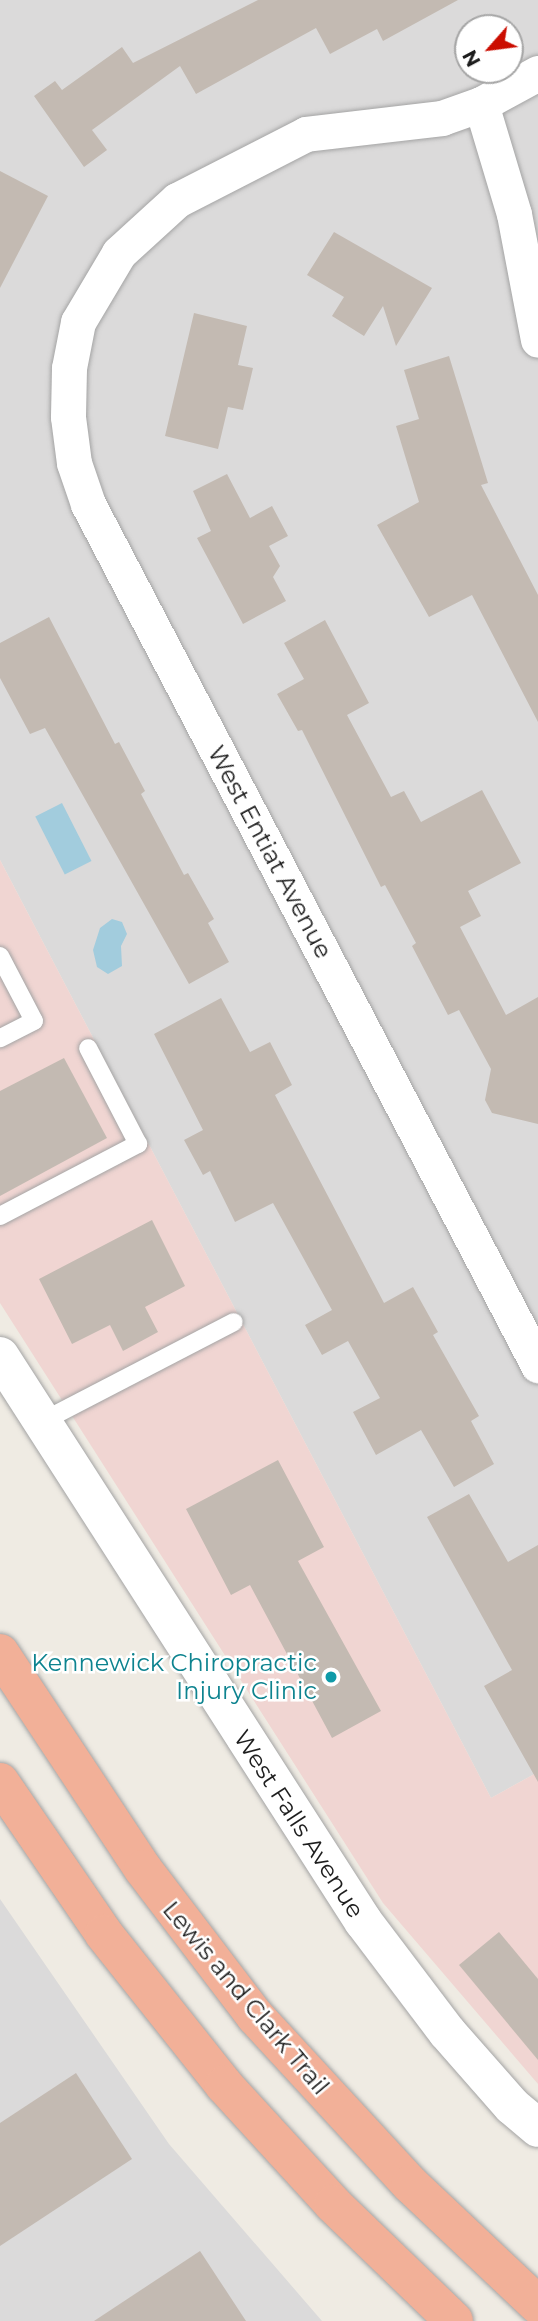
<!DOCTYPE html>
<style>
body{margin:0}
#map{position:relative;width:538px;height:2321px;overflow:hidden;background:#efebe3;font-family:Montserrat,sans-serif}
div>[style]{position:absolute}
[style*='--x']{left:calc(var(--x)*1px);top:calc(var(--y)*1px);width:calc(var(--w)*1px);rotate:calc(var(--a)*1deg)}
.residential>*{inset:0;background:#dbdada}
.commercial>*{inset:0;background:#f0d5d2}
.water>*{inset:0;background:#a2ccdd;transform-origin:0 0}
.building>*{inset:0;background:#c3bab2}
.roads{filter:drop-shadow(0 0 2px #a4a4a4) drop-shadow(0 0 2px #a4a4a4)}
.service>*{height:18px;margin:-9px;padding:0 9px;transform-origin:9px;border-radius:9px;background:#fff}
.minor>*{height:35px;margin:-17.5px;padding:0 17.5px;transform-origin:17.5px;border-radius:17.5px;background:#fff}
.tertiary>*{height:38px;margin:-19px;padding:0 19px;transform-origin:19px;border-radius:19px;background:#fff}
.trunk>*{height:38px;margin:-19px;padding:0 19px;transform-origin:19px;border-radius:19px;background:#f2b098}
.dots>*{width:19px;height:19px;translate:-50% -50%;box-sizing:border-box;border:4px solid #fff;border-radius:50%}
span{translate:-50% -50%;white-space:nowrap;text-align:center;line-height:1.15;-webkit-text-stroke:5px #fff;paint-order:stroke}
.street-label{font-size:24px;color:#1d1d1d}
.culture-label{font-size:24px;color:#0d838f}
.right{translate:-100% -50%;text-align:right}
.north{position:absolute;left:454px;top:14px;width:70px;height:70px;box-sizing:border-box;background:#fff;border:2px solid #a5a5a5;border-radius:50%;rotate:242deg;font-size:19px;font-weight:700;line-height:28px;text-align:center;color:#1d1d1d}
.north::after{content:'';display:block;margin:auto;width:24px;height:32px;background:#cb0d00;clip-path:polygon(50% 0,100% 100%,50% 72%,0 100%)}
</style>
<div id="map">
<div class="residential">
<i style="clip-path:polygon(evenodd,0 0,538px 0,538px 1772px,491px 1798px,0 860px,0 0,468px 28px,510px 28px,510px 70px,468px 70px,468px 28px)"></i>
<i style="clip-path:polygon(0 1899px,169px 2144px,322px 2321px,0 2321px)"></i>
</div>
<div class="commercial">
<i style="clip-path:polygon(0 860px,491px 1798px,538px 1772px,538px 2084px,383px 1903px,0 1303px)"></i>
</div>
<div class="water">
<i style="left:62px;top:803px;width:65px;height:30px;rotate:63deg"></i>
<i style="clip-path:polygon(112px 919px,122px 922px,127px 934px,121px 946px,122px 966px,108px 974px,97px 967px,93px 950px,100px 928px)"></i>
</div>
<div class="building">
<i style="clip-path:polygon(258px 0,458px 0,383px 41px,377px 29px,330px 54px,316px 28px,196px 94px,180px 66px,92px 130px,107px 150px,84px 167px,34px 96px,55px 81px,62px 90px,122px 47px,133px 63px)"></i>
<i style="clip-path:polygon(0 171px,48px 196px,0 288px)"></i>
<i style="clip-path:polygon(334px 232px,432px 288px,396px 346px,383px 306px,364px 336px,332px 316px,344px 297px,307px 275px)"></i>
<i style="clip-path:polygon(194px 313px,247px 326px,238px 365px,253px 368px,243px 410px,228px 407px,218px 449px,165px 436px)"></i>
<i style="clip-path:polygon(449px 356px,488px 483px,481px 485px,538px 595px,538px 722px,472px 595px,429px 617px,377px 525px,419px 502px,396px 426px,419px 419px,404px 370px)"></i>
<i style="clip-path:polygon(227px 474px,250px 518px,272px 506px,288px 536px,269px 546px,280px 566px,273px 577px,286px 601px,243px 624px,197px 538px,211px 531px,193px 491px)"></i>
<i style="clip-path:polygon(49px 617px,115px 744px,119px 742px,145px 791px,141px 794px,184px 875px,188px 873px,214px 919px,208px 923px,229px 962px,189px 984px,45px 728px,30px 734px,0 678px,0 643px)"></i>
<i style="clip-path:polygon(325px 620px,369px 703px,347px 715px,391px 797px,404px 791px,421px 822px,482px 790px,521px 863px,468px 891px,481px 916px,460px 927px,506px 1015px,538px 997px,538px 1124px,492px 1113px,485px 1100px,491px 1069px,459px 1010px,448px 1015px,412px 946px,416px 943px,385px 885px,381px 887px,302px 730px,298px 731px,277px 694px,304px 679px,284px 643px)"></i>
<i style="clip-path:polygon(221px 998px,250px 1052px,270px 1042px,292px 1085px,275px 1095px,384px 1303px,413px 1287px,438px 1332px,433px 1335px,479px 1416px,471px 1421px,494px 1464px,454px 1487px,421px 1430px,376px 1455px,353px 1412px,380px 1398px,348px 1341px,322px 1355px,305px 1325px,332px 1310px,273px 1203px,235px 1222px,210px 1171px,203px 1175px,184px 1140px,203px 1130px,154px 1034px)"></i>
<i style="clip-path:polygon(64px 1058px,107px 1138px,0 1196px,0 1091px)"></i>
<i style="clip-path:polygon(152px 1220px,185px 1286px,145px 1307px,158px 1332px,123px 1351px,110px 1325px,72px 1344px,39px 1279px)"></i>
<i style="clip-path:polygon(278px 1460px,324px 1547px,298px 1561px,381px 1711px,332px 1738px,250px 1585px,231px 1595px,186px 1509px)"></i>
<i style="clip-path:polygon(469px 1494px,508px 1562px,538px 1545px,538px 1782px,484px 1686px,512px 1670px,427px 1517px)"></i>
<i style="clip-path:polygon(499px 1932px,538px 1979px,538px 2060px,459px 1965px)"></i>
<i style="clip-path:polygon(76px 2073px,132px 2159px,0 2246px,0 2123px)"></i>
<i style="clip-path:polygon(200px 2251px,246px 2321px,94px 2321px)"></i>
</div>
<div class="roads">
<div class="service">
<i style="--x:0;--y:956;--w:73;--a:62.4"></i>
<i style="--x:34;--y:1021;--w:38;--a:153"></i>
<i style="--x:0;--y:1216;--w:156;--a:-27.6"></i>
<i style="--x:138;--y:1144;--w:108;--a:-117.5"></i>
<i style="--x:41;--y:1422;--w:217;--a:-27.4"></i>
</div>
<div class="minor">
<i style="--x:538;--y:73;--w:65;--a:151.5"></i>
<i style="--x:481;--y:104;--w:41;--a:160.3"></i>
<i style="--x:442;--y:118;--w:137;--a:173.3"></i>
<i style="--x:306;--y:134;--w:145;--a:152.9"></i>
<i style="--x:177;--y:200;--w:79;--a:137.6"></i>
<i style="--x:119;--y:253;--w:80;--a:120.7"></i>
<i style="--x:78;--y:322;--w:47;--a:101.1"></i>
<i style="--x:69;--y:368;--w:49;--a:91.2"></i>
<i style="--x:68;--y:417;--w:46;--a:82.6"></i>
<i style="--x:74;--y:463;--w:43;--a:71.1"></i>
<i style="--x:88;--y:504;--w:972;--a:62.41"></i>
<i style="--x:481;--y:104;--w:115;--a:73.3"></i>
<i style="--x:514;--y:214;--w:128;--a:79.2"></i>
</div>
<div class="tertiary">
<i style="--x:0;--y:1356;--w:672;--a:57.28"></i>
<i style="--x:363;--y:1921;--w:139;--a:52.9"></i>
<i style="--x:447;--y:2032;--w:98;--a:48.7"></i>
<i style="--x:512;--y:2106;--w:34;--a:40"></i>
</div>
<div class="trunk">
<i style="--x:0;--y:1653;--w:259;--a:56.5"></i>
<i style="--x:143;--y:1869;--w:185;--a:52.7"></i>
<i style="--x:255;--y:2016;--w:229;--a:47.3"></i>
<i style="--x:410;--y:2184;--w:176;--a:43.4"></i>
<i style="--x:0;--y:1782;--w:184;--a:55.6"></i>
<i style="--x:104;--y:1934;--w:193;--a:51.5"></i>
<i style="--x:224;--y:2085;--w:161;--a:47.5"></i>
<i style="--x:333;--y:2204;--w:168;--a:44"></i>
</div>
</div>
<div class="dots">
<i style="left:331px;top:1677px;background:#0f9aa8"></i>
</div>
<div class="street-label">
<span style="left:270px;top:852px;rotate:62deg">West Entiat Avenue</span>
<span style="left:299px;top:1824px;rotate:57deg">West Falls Avenue</span>
<span style="left:246px;top:1998px;rotate:50deg">Lewis and Clark Trail</span>
</div>
<div class="culture-label">
<span class="right" style="left:317px;top:1677px">Kennewick Chiropractic<br>Injury Clinic</span>
</div>
<div class="north">N</div>
</div>
